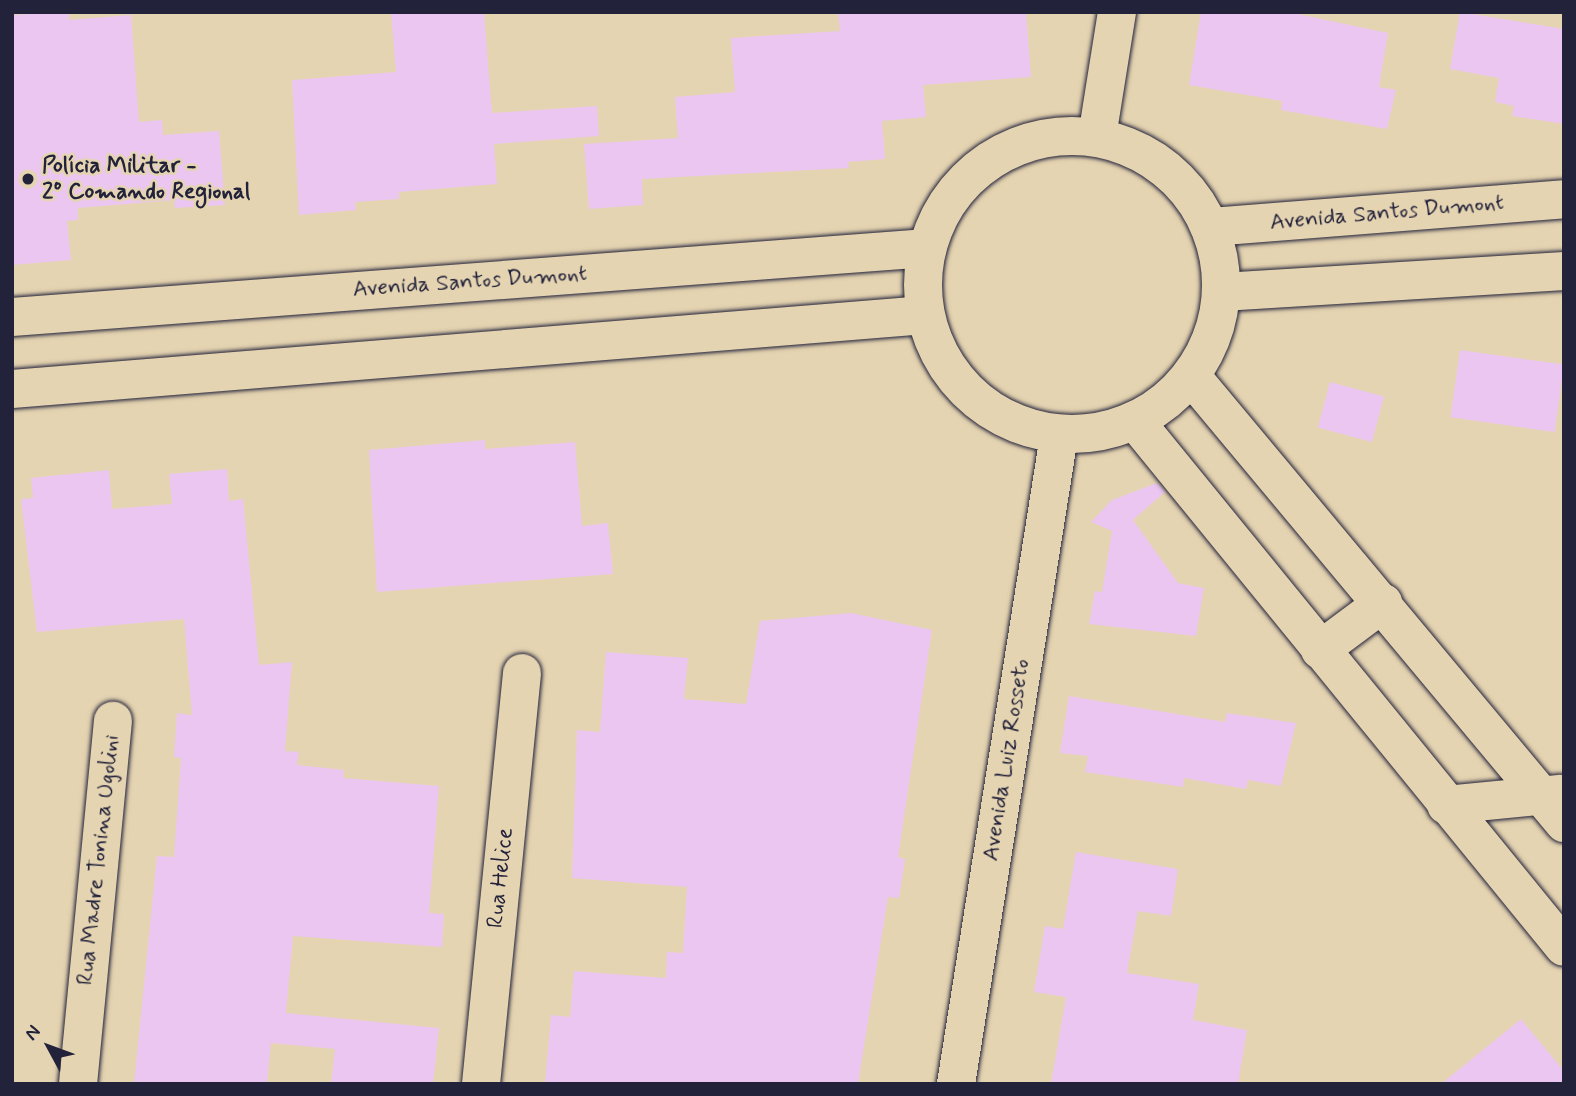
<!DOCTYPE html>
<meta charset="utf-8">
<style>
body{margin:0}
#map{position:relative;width:1576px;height:1096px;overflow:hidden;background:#e5d4b1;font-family:Mynerve,sans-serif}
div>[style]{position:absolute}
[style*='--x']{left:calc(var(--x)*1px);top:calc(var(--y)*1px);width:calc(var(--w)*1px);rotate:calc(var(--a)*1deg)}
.building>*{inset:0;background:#eac6f1;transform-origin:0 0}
.roads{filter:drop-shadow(0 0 2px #22223b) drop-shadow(0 0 2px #22223b)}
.minor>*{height:38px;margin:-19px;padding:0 19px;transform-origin:19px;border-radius:19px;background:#e5d4b1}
.major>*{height:38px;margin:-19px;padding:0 19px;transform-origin:19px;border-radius:19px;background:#e5d4b1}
.major>.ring{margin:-19px;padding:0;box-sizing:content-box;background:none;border:38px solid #e5d4b1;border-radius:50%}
.dots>*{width:19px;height:19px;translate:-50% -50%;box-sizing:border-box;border:4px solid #e5d4b1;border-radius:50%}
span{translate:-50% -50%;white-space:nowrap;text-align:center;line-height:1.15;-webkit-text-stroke:5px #e5d4b1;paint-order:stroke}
.poi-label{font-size:23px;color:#22223b;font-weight:700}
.left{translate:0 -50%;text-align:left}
.street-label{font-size:23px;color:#22223b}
.frame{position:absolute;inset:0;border:14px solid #22223b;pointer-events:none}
.north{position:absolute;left:14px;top:1012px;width:70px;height:70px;-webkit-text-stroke:5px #e5d4b1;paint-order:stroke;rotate:311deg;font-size:19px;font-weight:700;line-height:28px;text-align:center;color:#22223b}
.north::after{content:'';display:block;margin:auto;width:24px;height:32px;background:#22223b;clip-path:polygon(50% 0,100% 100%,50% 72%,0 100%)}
</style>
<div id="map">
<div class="building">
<i style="clip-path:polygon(69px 12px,69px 20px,131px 15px,139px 122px,162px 120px,163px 135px,219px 131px,225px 205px,175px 208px,174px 200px,78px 208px,78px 220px,67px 221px,71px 260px,12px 265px,12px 15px)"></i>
<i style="clip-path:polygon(391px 12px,484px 12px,492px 113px,597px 106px,599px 136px,494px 144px,497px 184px,399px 192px,399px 199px,355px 202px,356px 210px,299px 215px,292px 80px,396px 72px)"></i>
<i style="clip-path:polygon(838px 12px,1026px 12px,1031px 77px,923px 85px,926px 117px,882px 121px,885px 159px,848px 162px,849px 168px,642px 179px,643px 205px,589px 209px,584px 144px,678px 138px,675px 97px,735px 92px,731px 38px,840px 31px)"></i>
<i style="clip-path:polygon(1201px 12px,1288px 12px,1388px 33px,1379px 87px,1396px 90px,1387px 129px,1281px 110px,1282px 101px,1189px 85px)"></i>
<i style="clip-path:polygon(1460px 12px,1564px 29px,1564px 124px,1512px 116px,1514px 106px,1495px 102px,1499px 78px,1450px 69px)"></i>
<i style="left:1460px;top:350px;width:105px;height:68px;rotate:8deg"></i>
<i style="left:1330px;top:382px;width:56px;height:47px;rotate:15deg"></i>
<i style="clip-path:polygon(485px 440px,485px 449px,575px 442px,582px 526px,608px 523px,613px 574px,377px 592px,369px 450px)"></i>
<i style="clip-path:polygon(227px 469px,229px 501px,243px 499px,259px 665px,292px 662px,285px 751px,299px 752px,297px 765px,344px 770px,343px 778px,439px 786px,429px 913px,444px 914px,442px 947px,293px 936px,286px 1013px,439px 1028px,433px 1084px,331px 1084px,335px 1049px,271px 1043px,267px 1084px,134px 1084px,157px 856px,174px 857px,181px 758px,174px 757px,177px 713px,192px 715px,184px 619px,37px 632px,21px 499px,33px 498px,31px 478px,109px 470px,112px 509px,172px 504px,169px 474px)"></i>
<i style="clip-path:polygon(1157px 483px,1165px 492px,1133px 520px,1178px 583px,1204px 588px,1196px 636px,1089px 624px,1095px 591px,1102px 592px,1112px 531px,1091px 522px,1112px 500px)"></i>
<i style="clip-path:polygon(851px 613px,932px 630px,898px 857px,905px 859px,899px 898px,888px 897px,858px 1084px,545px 1084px,551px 1015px,570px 1017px,574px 971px,666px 978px,667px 952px,683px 953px,687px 887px,572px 878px,577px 730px,600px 732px,606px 652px,688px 658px,684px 699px,746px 704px,760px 621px)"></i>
<i style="clip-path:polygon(1069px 696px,1225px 722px,1227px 713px,1296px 723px,1281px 786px,1248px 780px,1246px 789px,1184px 778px,1183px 787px,1085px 772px,1088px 756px,1060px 753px)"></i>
<i style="clip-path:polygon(1076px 852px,1178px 869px,1171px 916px,1138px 911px,1127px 973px,1199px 984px,1193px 1020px,1247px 1030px,1238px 1084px,1051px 1084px,1066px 997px,1034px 992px,1045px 926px,1063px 929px)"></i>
<i style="clip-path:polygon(1521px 1019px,1564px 1071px,1564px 1084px,1441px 1084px)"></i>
</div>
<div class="roads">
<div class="minor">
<i style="--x:1097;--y:137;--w:127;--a:-80.9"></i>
<i style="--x:1192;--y:377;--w:581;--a:50.17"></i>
<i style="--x:1136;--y:422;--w:677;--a:50.81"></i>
<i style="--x:1320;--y:650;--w:79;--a:-36.7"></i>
<i style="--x:1446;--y:805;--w:114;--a:-5.6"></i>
<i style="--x:78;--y:1084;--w:365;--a:-84.5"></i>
<i style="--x:481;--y:1084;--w:413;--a:-84.3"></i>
<i style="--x:956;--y:1084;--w:656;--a:-80.97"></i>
</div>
<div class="major">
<i class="ring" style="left:923px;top:136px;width:260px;height:260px"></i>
<i style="--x:1211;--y:227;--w:354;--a:-4.5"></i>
<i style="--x:1222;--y:292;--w:343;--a:-3.5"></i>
<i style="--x:12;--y:317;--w:918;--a:-4.31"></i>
<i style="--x:12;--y:389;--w:916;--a:-4.63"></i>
</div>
</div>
<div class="dots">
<i style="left:28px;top:179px;background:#22223b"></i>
</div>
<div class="poi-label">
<span class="left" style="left:42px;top:179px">Polícia Militar -<br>2º Comando Regional</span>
</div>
<div class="street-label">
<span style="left:1387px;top:213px;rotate:-5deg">Avenida Santos Dumont</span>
<span style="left:470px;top:282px;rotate:-4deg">Avenida Santos Dumont</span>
<span style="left:1007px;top:760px;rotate:-81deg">Avenida Luiz Rosseto</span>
<span style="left:99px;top:860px;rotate:-84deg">Rua Madre Tonina Ugolini</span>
<span style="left:501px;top:878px;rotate:-84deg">Rua Helice</span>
</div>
<div class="frame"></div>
<div class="north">N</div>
</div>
